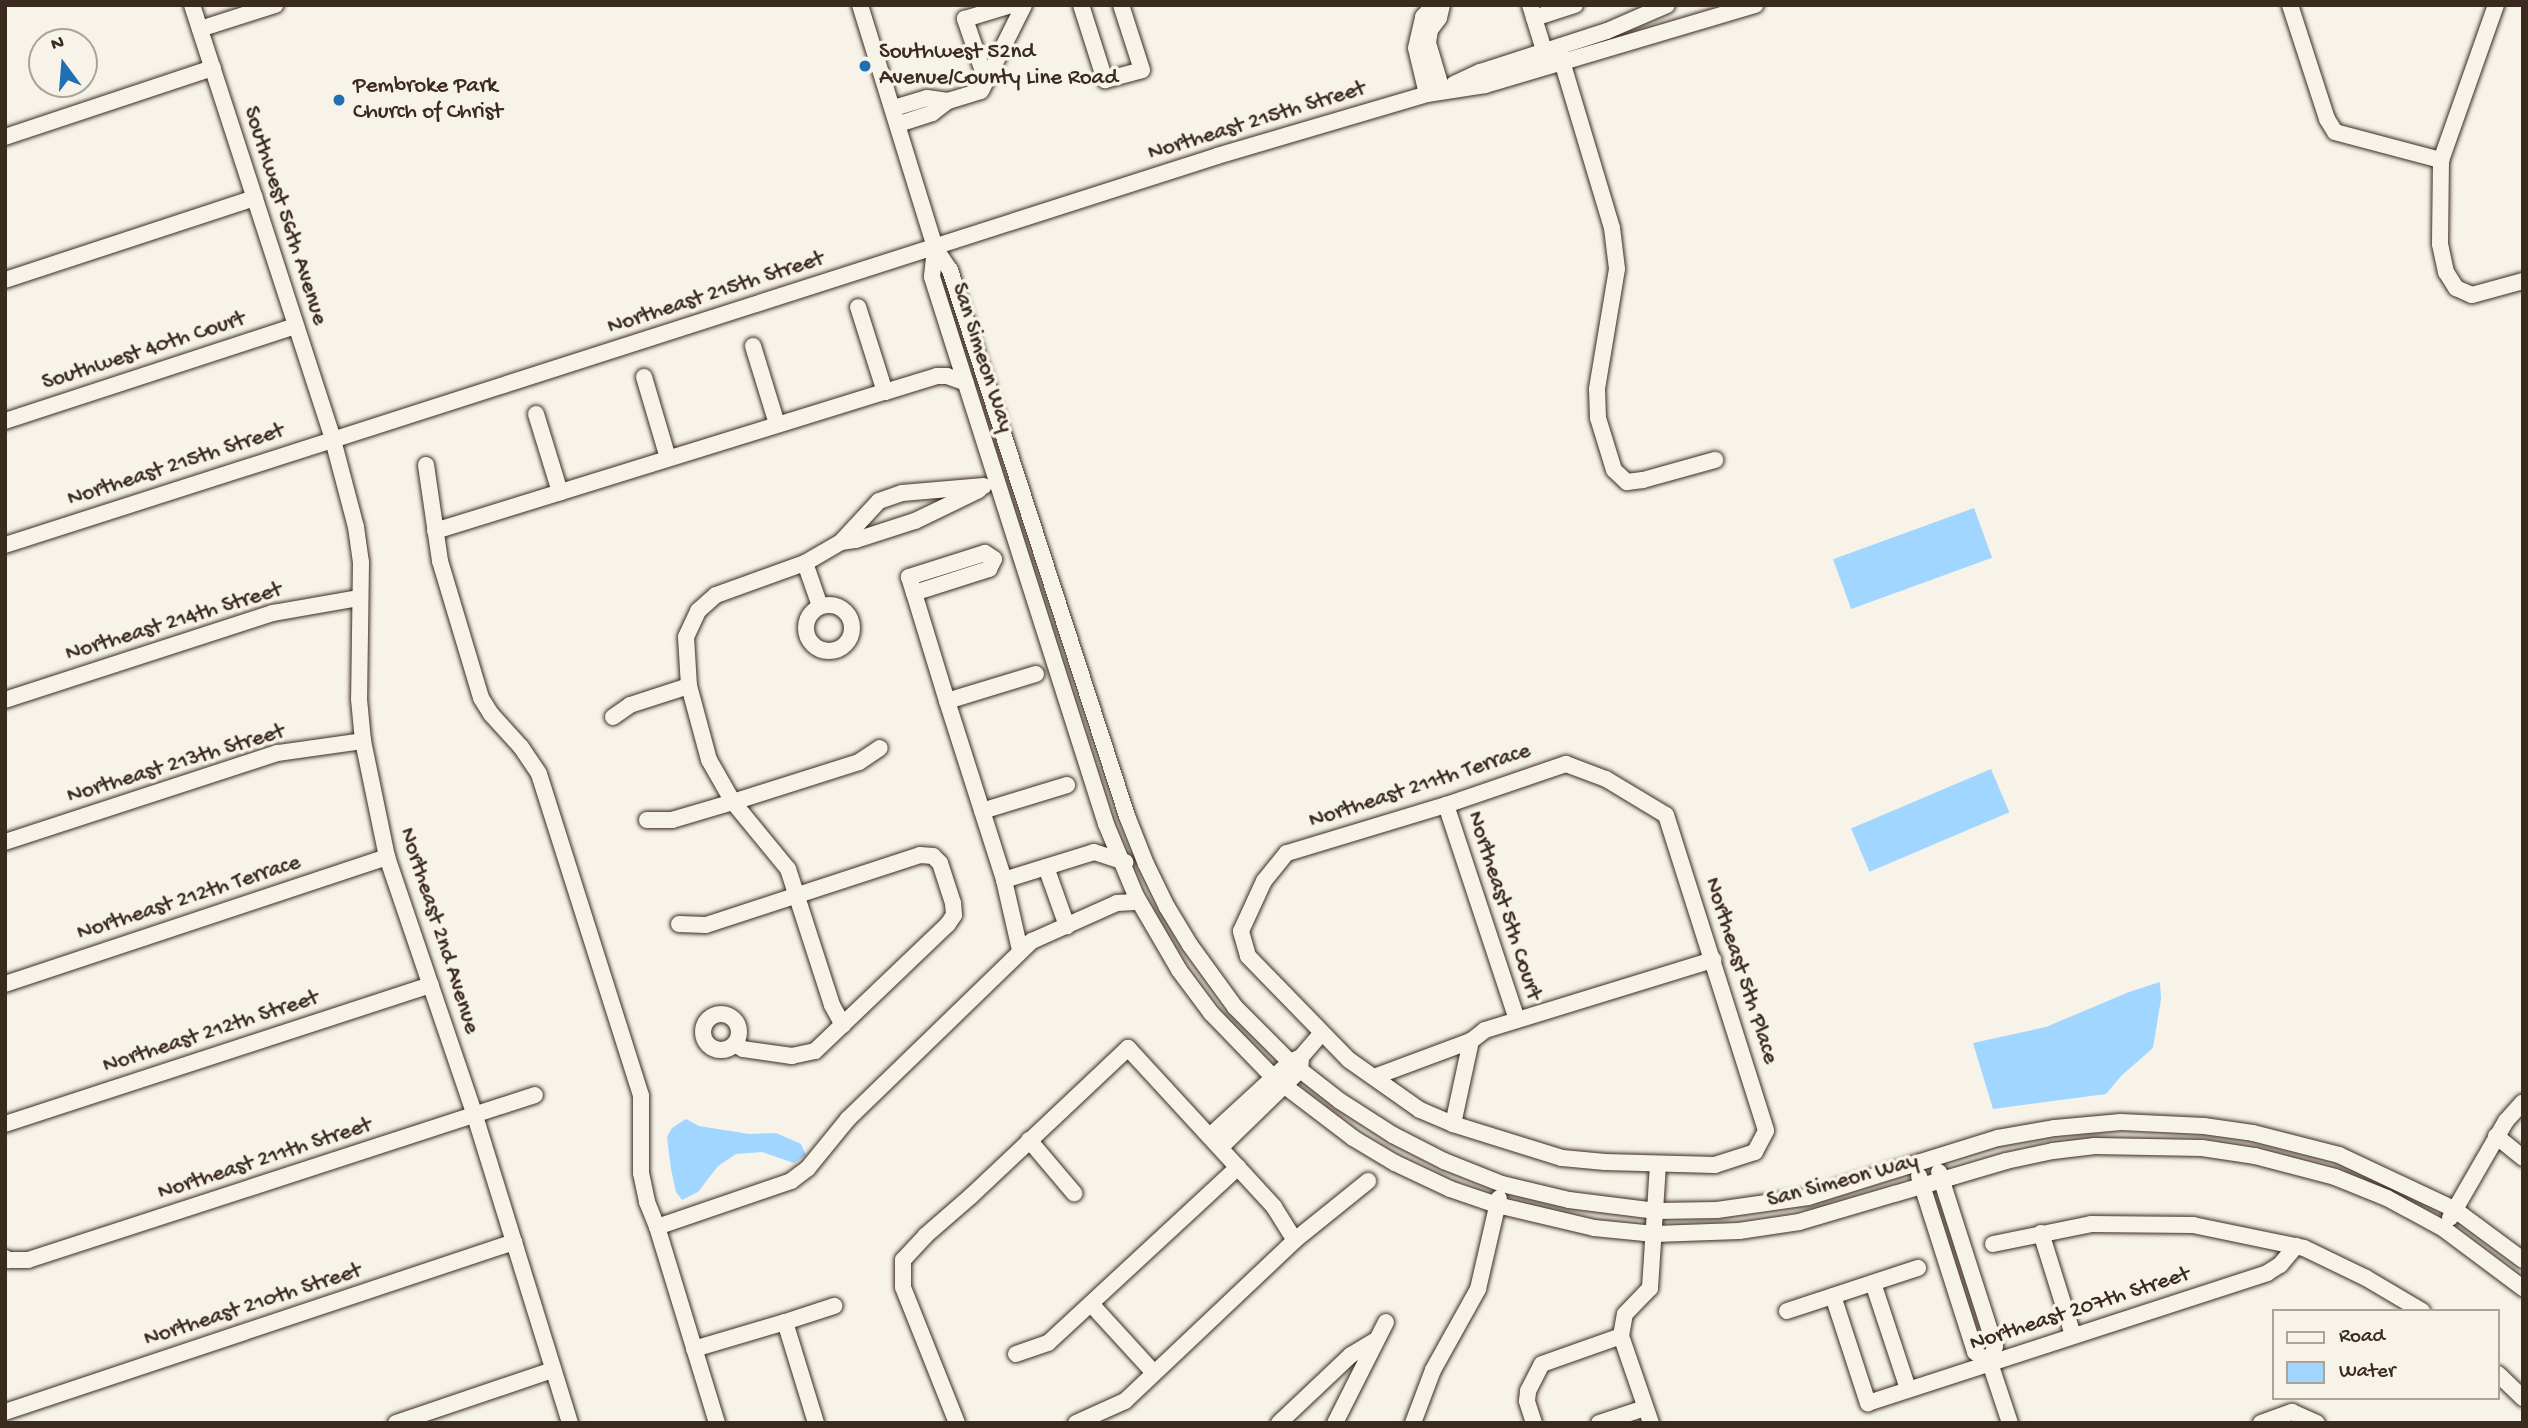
<!DOCTYPE html>
<style>
body{margin:0}
#map{position:relative;width:2528px;height:1428px;overflow:hidden;background:#f7f3e8;font-family:"Gochi Hand",sans-serif}
div>[style]{position:absolute}
[style*='--x']{left:calc(var(--x)*1px);top:calc(var(--y)*1px);width:calc(var(--w)*1px);rotate:calc(var(--a)*1deg)}
.water>*{inset:0;background:#a0d6ff;transform-origin:0 0}
.roads{filter:drop-shadow(0 0 2px #3b2a1e) drop-shadow(0 0 2px #3b2a1e)}
.minor>*{height:16px;margin:-8px;padding:0 8px;transform-origin:8px;border-radius:8px;background:#f7f3e8}
.minor>.ring{margin:-8px;padding:0;box-sizing:content-box;background:none;border:16px solid #f7f3e8;border-radius:50%}
.dots>*{width:19px;height:19px;translate:-50% -50%;box-sizing:border-box;border:4px solid #f7f3e8;border-radius:50%}
span{translate:-50% -50%;white-space:nowrap;text-align:center;line-height:1.15;-webkit-text-stroke:7px #f7f3e8;paint-order:stroke}
.poi-label{font-size:23px;color:#3b2a1e}
.left{translate:0 -50%;text-align:left}
.street-label{font-size:23px;color:#3b2a1e}
.frame{position:absolute;inset:0;border:7px solid #3b2a1e;pointer-events:none}
.legend{position:absolute;left:2272px;top:1309px;width:228px;height:91px;box-sizing:border-box;background:#f7f3e8;border:2px solid #aca397;margin:0;padding:9px 12px;list-style:none;font-size:21px;color:#3b2a1e}
.legend li{display:flex;align-items:center;gap:14px;height:35px}
.legend b{width:35px;border:2px solid #aca397}
.north{position:absolute;left:28px;top:28px;width:70px;height:70px;box-sizing:border-box;background:#f7f3e8;border:2px solid #aca397;border-radius:50%;rotate:344deg;font-size:19px;font-weight:700;line-height:28px;text-align:center;color:#3b2a1e}
.north::after{content:'';display:block;margin:auto;width:24px;height:32px;background:#1f6fb2;clip-path:polygon(50% 0,100% 100%,50% 72%,0 100%)}
</style>
<div id="map">
<div class="water">
<i style="left:1974px;top:508px;width:53px;height:150px;rotate:70deg"></i>
<i style="left:1991px;top:769px;width:47px;height:152px;rotate:67deg"></i>
<i style="clip-path:polygon(2160px 982px,2161px 999px,2153px 1048px,2122px 1075px,2106px 1094px,1993px 1109px,1973px 1043px,2046px 1027px,2129px 992px)"></i>
<i style="clip-path:polygon(686px 1119px,699px 1126px,749px 1134px,776px 1133px,801px 1144px,806px 1155px,794px 1163px,762px 1152px,736px 1154px,718px 1166px,698px 1192px,682px 1200px,676px 1192px,671px 1169px,667px 1137px,672px 1128px)"></i>
</div>
<div class="roads">
<div class="minor">
<i style="--x:192;--y:5;--w:457;--a:72"></i>
<i style="--x:333;--y:440;--w:90;--a:75.2"></i>
<i style="--x:356;--y:527;--w:35;--a:82"></i>
<i style="--x:361;--y:562;--w:137;--a:90.8"></i>
<i style="--x:359;--y:699;--w:42;--a:84.6"></i>
<i style="--x:363;--y:741;--w:118;--a:78.3"></i>
<i style="--x:387;--y:857;--w:274;--a:71.2"></i>
<i style="--x:475;--y:1116;--w:321;--a:72.8"></i>
<i style="--x:860;--y:5;--w:254;--a:72.8"></i>
<i style="--x:935;--y:248;--w:27;--a:56"></i>
<i style="--x:950;--y:270;--w:574;--a:72.04"></i>
<i style="--x:1127;--y:816;--w:52;--a:68.4"></i>
<i style="--x:1146;--y:864;--w:48;--a:64"></i>
<i style="--x:1167;--y:907;--w:44;--a:58.8"></i>
<i style="--x:1190;--y:945;--w:77;--a:54"></i>
<i style="--x:1235;--y:1007;--w:78;--a:45"></i>
<i style="--x:1290;--y:1062;--w:63;--a:38"></i>
<i style="--x:1340;--y:1101;--w:63;--a:32.7"></i>
<i style="--x:1393;--y:1135;--w:57;--a:27"></i>
<i style="--x:1444;--y:1161;--w:62;--a:21.6"></i>
<i style="--x:1502;--y:1184;--w:69;--a:13.4"></i>
<i style="--x:1569;--y:1200;--w:88;--a:7.2"></i>
<i style="--x:1656;--y:1211;--w:61;--a:-0.9"></i>
<i style="--x:1717;--y:1210;--w:92;--a:-8.1"></i>
<i style="--x:1808;--y:1197;--w:199;--a:-17.3"></i>
<i style="--x:1998;--y:1138;--w:58;--a:-10"></i>
<i style="--x:2055;--y:1128;--w:66;--a:-5.2"></i>
<i style="--x:2121;--y:1122;--w:83;--a:2.8"></i>
<i style="--x:2204;--y:1126;--w:49;--a:8.1"></i>
<i style="--x:2253;--y:1133;--w:89;--a:14.3"></i>
<i style="--x:2339;--y:1155;--w:127;--a:25.2"></i>
<i style="--x:2454;--y:1209;--w:86;--a:36.5"></i>
<i style="--x:1081;--y:5;--w:79;--a:72.3"></i>
<i style="--x:1105;--y:80;--w:38;--a:-15"></i>
<i style="--x:1142;--y:70;--w:68;--a:-107.9"></i>
<i style="--x:1442;--y:5;--w:13;--a:103"></i>
<i style="--x:1439;--y:18;--w:15;--a:127"></i>
<i style="--x:1430;--y:30;--w:13;--a:99"></i>
<i style="--x:1428;--y:43;--w:49;--a:73.4"></i>
<i style="--x:1530;--y:5;--w:58;--a:72.8"></i>
<i style="--x:2290;--y:5;--w:120;--a:72"></i>
<i style="--x:2327;--y:119;--w:15;--a:58"></i>
<i style="--x:2335;--y:132;--w:110;--a:14.8"></i>
<i style="--x:2496;--y:5;--w:164;--a:109.5"></i>
<i style="--x:2441;--y:160;--w:84;--a:90.7"></i>
<i style="--x:2440;--y:244;--w:29;--a:78"></i>
<i style="--x:2446;--y:272;--w:19;--a:58"></i>
<i style="--x:2456;--y:288;--w:17;--a:24"></i>
<i style="--x:2472;--y:295;--w:53;--a:-15.4"></i>
<i style="--x:1534;--y:18;--w:43;--a:-17.6"></i>
<i style="--x:200;--y:29;--w:79;--a:-17.7"></i>
<i style="--x:1558;--y:48;--w:188;--a:73.3"></i>
<i style="--x:1612;--y:228;--w:41;--a:83"></i>
<i style="--x:1617;--y:269;--w:122;--a:99.5"></i>
<i style="--x:1597;--y:389;--w:29;--a:88"></i>
<i style="--x:1598;--y:418;--w:54;--a:72.9"></i>
<i style="--x:1614;--y:470;--w:18;--a:43"></i>
<i style="--x:1627;--y:482;--w:16;--a:-7"></i>
<i style="--x:1643;--y:480;--w:75;--a:-15.5"></i>
<i style="--x:986;--y:80;--w:65;--a:-109"></i>
<i style="--x:965;--y:19;--w:48;--a:-16.9"></i>
<i style="--x:1454;--y:84;--w:29;--a:-25"></i>
<i style="--x:1480;--y:72;--w:133;--a:-17.9"></i>
<i style="--x:1607;--y:31;--w:65;--a:-23.4"></i>
<i style="--x:1427;--y:94;--w:47;--a:-103.4"></i>
<i style="--x:1416;--y:48;--w:32;--a:-77"></i>
<i style="--x:1423;--y:17;--w:16;--a:-47"></i>
<i style="--x:894;--y:108;--w:34;--a:-17"></i>
<i style="--x:927;--y:98;--w:21;--a:8"></i>
<i style="--x:899;--y:124;--w:35;--a:-18"></i>
<i style="--x:932;--y:113;--w:20;--a:-37"></i>
<i style="--x:948;--y:101;--w:34;--a:-17"></i>
<i style="--x:981;--y:91;--w:96;--a:-63.4"></i>
<i style="--x:5;--y:137;--w:219;--a:-18.4"></i>
<i style="--x:935;--y:248;--w:29;--a:96"></i>
<i style="--x:932;--y:277;--w:574;--a:72.35"></i>
<i style="--x:1106;--y:824;--w:78;--a:67.4"></i>
<i style="--x:1136;--y:896;--w:86;--a:59.8"></i>
<i style="--x:1179;--y:970;--w:54;--a:53.3"></i>
<i style="--x:1211;--y:1013;--w:89;--a:45.9"></i>
<i style="--x:1273;--y:1077;--w:101;--a:37.3"></i>
<i style="--x:1353;--y:1138;--w:49;--a:30.8"></i>
<i style="--x:1395;--y:1163;--w:61;--a:25.3"></i>
<i style="--x:1450;--y:1189;--w:50;--a:18.8"></i>
<i style="--x:1497;--y:1205;--w:100;--a:13.3"></i>
<i style="--x:1594;--y:1228;--w:61;--a:5.6"></i>
<i style="--x:1655;--y:1234;--w:84;--a:-2"></i>
<i style="--x:1739;--y:1231;--w:61;--a:-8.5"></i>
<i style="--x:1799;--y:1222;--w:216;--a:-16.4"></i>
<i style="--x:2006;--y:1161;--w:48;--a:-12"></i>
<i style="--x:2053;--y:1151;--w:42;--a:-6.8"></i>
<i style="--x:2095;--y:1146;--w:107;--a:1.1"></i>
<i style="--x:2202;--y:1148;--w:54;--a:8.6"></i>
<i style="--x:2255;--y:1156;--w:83;--a:14.7"></i>
<i style="--x:2335;--y:1177;--w:56;--a:22"></i>
<i style="--x:2387;--y:1198;--w:65;--a:28.5"></i>
<i style="--x:2444;--y:1229;--w:99;--a:36.8"></i>
<i style="--x:5;--y:280;--w:263;--a:-18.2"></i>
<i style="--x:753;--y:346;--w:82;--a:72.9"></i>
<i style="--x:644;--y:377;--w:84;--a:73.5"></i>
<i style="--x:885;--y:392;--w:54;--a:-17.1"></i>
<i style="--x:937;--y:376;--w:10;--a:0"></i>
<i style="--x:947;--y:376;--w:20;--a:20"></i>
<i style="--x:536;--y:414;--w:82;--a:72.9"></i>
<i style="--x:5;--y:421;--w:306;--a:-18.1"></i>
<i style="--x:426;--y:465;--w:97;--a:81.7"></i>
<i style="--x:440;--y:561;--w:143;--a:73.3"></i>
<i style="--x:481;--y:698;--w:19;--a:58"></i>
<i style="--x:491;--y:714;--w:45;--a:47.7"></i>
<i style="--x:521;--y:747;--w:32;--a:56"></i>
<i style="--x:539;--y:774;--w:338;--a:72.4"></i>
<i style="--x:641;--y:1096;--w:77;--a:90"></i>
<i style="--x:641;--y:1173;--w:30;--a:78"></i>
<i style="--x:647;--y:1202;--w:27;--a:68"></i>
<i style="--x:435;--y:531;--w:471;--a:-17.2"></i>
<i style="--x:885;--y:392;--w:89;--a:-107.6"></i>
<i style="--x:841;--y:542;--w:15;--a:-8"></i>
<i style="--x:856;--y:540;--w:62;--a:-17.9"></i>
<i style="--x:915;--y:521;--w:71;--a:-25.8"></i>
<i style="--x:5;--y:545;--w:1273;--a:-17.79"></i>
<i style="--x:1217;--y:156;--w:219;--a:-16.4"></i>
<i style="--x:1427;--y:94;--w:59;--a:-8.8"></i>
<i style="--x:1485;--y:85;--w:282;--a:-16.5"></i>
<i style="--x:805;--y:563;--w:46;--a:70.8"></i>
<i style="--x:914;--y:593;--w:79;--a:-17.7"></i>
<i style="--x:989;--y:569;--w:11;--a:-63"></i>
<i style="--x:994;--y:559;--w:11;--a:-146"></i>
<i style="--x:985;--y:553;--w:80;--a:162.5"></i>
<i style="--x:909;--y:577;--w:17;--a:73"></i>
<i style="--x:914;--y:593;--w:113;--a:73"></i>
<i style="--x:947;--y:701;--w:188;--a:72.3"></i>
<i style="--x:1004;--y:880;--w:72;--a:77.1"></i>
<i class="ring" style="left:806px;top:605px;width:30px;height:30px"></i>
<i style="--x:5;--y:700;--w:282;--a:-18"></i>
<i style="--x:273;--y:613;--w:87;--a:-9.9"></i>
<i style="--x:947;--y:701;--w:93;--a:-16.9"></i>
<i style="--x:613;--y:717;--w:21;--a:-35"></i>
<i style="--x:630;--y:705;--w:62;--a:-17.9"></i>
<i style="--x:1566;--y:764;--w:43;--a:20.6"></i>
<i style="--x:1606;--y:779;--w:70;--a:31"></i>
<i style="--x:1666;--y:815;--w:331;--a:72.4"></i>
<i style="--x:1766;--y:1131;--w:24;--a:118"></i>
<i style="--x:1755;--y:1152;--w:42;--a:162"></i>
<i style="--x:1715;--y:1165;--w:110;--a:-178.4"></i>
<i style="--x:1605;--y:1162;--w:43;--a:-174.7"></i>
<i style="--x:1562;--y:1158;--w:114;--a:-162.7"></i>
<i style="--x:1453;--y:1124;--w:36;--a:-157"></i>
<i style="--x:1420;--y:1110;--w:87;--a:-144.8"></i>
<i style="--x:1349;--y:1060;--w:145;--a:-134.2"></i>
<i style="--x:1248;--y:956;--w:26;--a:-106"></i>
<i style="--x:1241;--y:931;--w:55;--a:-65.3"></i>
<i style="--x:1264;--y:881;--w:36;--a:-51"></i>
<i style="--x:1287;--y:853;--w:166;--a:-16.8"></i>
<i style="--x:1446;--y:805;--w:127;--a:-18.9"></i>
<i style="--x:1446;--y:805;--w:226;--a:71.7"></i>
<i style="--x:982;--y:811;--w:89;--a:-17"></i>
<i style="--x:647;--y:820;--w:25;--a:0"></i>
<i style="--x:672;--y:820;--w:64;--a:-16.4"></i>
<i style="--x:733;--y:802;--w:132;--a:-17.6"></i>
<i style="--x:859;--y:762;--w:25;--a:-34"></i>
<i style="--x:5;--y:842;--w:287;--a:-18.1"></i>
<i style="--x:278;--y:753;--w:86;--a:-8"></i>
<i style="--x:1046;--y:867;--w:63;--a:70.4"></i>
<i style="--x:1004;--y:880;--w:94;--a:-17.3"></i>
<i style="--x:1094;--y:852;--w:33;--a:18"></i>
<i style="--x:679;--y:924;--w:27;--a:2"></i>
<i style="--x:706;--y:925;--w:225;--a:-18.1"></i>
<i style="--x:920;--y:855;--w:13;--a:4"></i>
<i style="--x:933;--y:856;--w:10;--a:45"></i>
<i style="--x:940;--y:863;--w:42;--a:72"></i>
<i style="--x:953;--y:903;--w:12;--a:85"></i>
<i style="--x:954;--y:915;--w:11;--a:124"></i>
<i style="--x:948;--y:924;--w:184;--a:136.3"></i>
<i style="--x:815;--y:1051;--w:24;--a:168"></i>
<i style="--x:792;--y:1056;--w:49;--a:-171.9"></i>
<i style="--x:743;--y:1049;--w:9;--a:-148"></i>
<i style="--x:5;--y:984;--w:403;--a:-18.4"></i>
<i class="ring" style="left:703px;top:1014px;width:20px;height:20px"></i>
<i style="--x:843;--y:1025;--w:23;--a:-119"></i>
<i style="--x:832;--y:1005;--w:143;--a:-107.9"></i>
<i style="--x:788;--y:869;--w:87;--a:-129.4"></i>
<i style="--x:733;--y:802;--w:48;--a:-119.7"></i>
<i style="--x:709;--y:760;--w:77;--a:-105.1"></i>
<i style="--x:689;--y:686;--w:49;--a:-93.5"></i>
<i style="--x:686;--y:637;--w:29;--a:-65"></i>
<i style="--x:698;--y:611;--w:24;--a:-42"></i>
<i style="--x:716;--y:595;--w:95;--a:-19.8"></i>
<i style="--x:805;--y:563;--w:42;--a:-30.3"></i>
<i style="--x:841;--y:542;--w:56;--a:-47.2"></i>
<i style="--x:879;--y:501;--w:24;--a:-19"></i>
<i style="--x:902;--y:493;--w:82;--a:-4.9"></i>
<i style="--x:1374;--y:1077;--w:103;--a:-20.4"></i>
<i style="--x:1471;--y:1041;--w:18;--a:-38"></i>
<i style="--x:1485;--y:1030;--w:239;--a:-17.1"></i>
<i style="--x:5;--y:1124;--w:448;--a:-18.1"></i>
<i style="--x:1453;--y:1124;--w:85;--a:-77.8"></i>
<i style="--x:1211;--y:1135;--w:108;--a:-42.7"></i>
<i style="--x:1290;--y:1062;--w:12;--a:-24"></i>
<i style="--x:1301;--y:1057;--w:30;--a:-49"></i>
<i style="--x:2496;--y:1136;--w:35;--a:39"></i>
<i style="--x:1029;--y:1140;--w:70;--a:49.7"></i>
<i style="--x:1221;--y:1147;--w:110;--a:-44.3"></i>
<i style="--x:1300;--y:1070;--w:11;--a:-85"></i>
<i style="--x:1939;--y:1172;--w:183;--a:72.2"></i>
<i style="--x:1995;--y:1346;--w:18;--a:106"></i>
<i style="--x:1919;--y:1176;--w:185;--a:72.3"></i>
<i style="--x:1975;--y:1352;--w:19;--a:36"></i>
<i style="--x:1990;--y:1363;--w:63;--a:71.6"></i>
<i style="--x:2450;--y:1218;--w:112;--a:-60"></i>
<i style="--x:2506;--y:1121;--w:25;--a:-48"></i>
<i style="--x:2041;--y:1233;--w:107;--a:72.6"></i>
<i style="--x:1993;--y:1244;--w:100;--a:-11.5"></i>
<i style="--x:2091;--y:1224;--w:102;--a:0.6"></i>
<i style="--x:2193;--y:1225;--w:113;--a:11.7"></i>
<i style="--x:2304;--y:1248;--w:69;--a:25.8"></i>
<i style="--x:2366;--y:1278;--w:65;--a:30.5"></i>
<i style="--x:5;--y:1258;--w:4;--a:34"></i>
<i style="--x:8;--y:1260;--w:20;--a:0"></i>
<i style="--x:28;--y:1260;--w:533;--a:-18.03"></i>
<i style="--x:1873;--y:1283;--w:112;--a:71.7"></i>
<i style="--x:1833;--y:1296;--w:113;--a:71.9"></i>
<i style="--x:1868;--y:1403;--w:420;--a:-18"></i>
<i style="--x:2267;--y:1273;--w:15;--a:-32"></i>
<i style="--x:2280;--y:1265;--w:25;--a:-50"></i>
<i style="--x:1092;--y:1305;--w:92;--a:47.6"></i>
<i style="--x:1787;--y:1311;--w:138;--a:-18.2"></i>
<i style="--x:785;--y:1322;--w:52;--a:-18.1"></i>
<i style="--x:694;--y:1349;--w:95;--a:-16.5"></i>
<i style="--x:785;--y:1322;--w:106;--a:72.9"></i>
<i style="--x:1016;--y:1354;--w:34;--a:-19"></i>
<i style="--x:1048;--y:1343;--w:259;--a:-42.8"></i>
<i style="--x:2498;--y:1374;--w:35;--a:44"></i>
<i style="--x:5;--y:1412;--w:537;--a:-18.47"></i>
<i style="--x:396;--y:1423;--w:166;--a:-18.7"></i>
<i style="--x:717;--y:1423;--w:205;--a:-107"></i>
<i style="--x:657;--y:1227;--w:142;--a:-18.9"></i>
<i style="--x:791;--y:1181;--w:21;--a:-37"></i>
<i style="--x:808;--y:1168;--w:63;--a:-50.8"></i>
<i style="--x:848;--y:1119;--w:256;--a:-44.1"></i>
<i style="--x:1032;--y:941;--w:93;--a:-24.1"></i>
<i style="--x:1117;--y:903;--w:22;--a:-3"></i>
<i style="--x:957;--y:1423;--w:146;--a:-111.7"></i>
<i style="--x:903;--y:1287;--w:27;--a:-90"></i>
<i style="--x:903;--y:1260;--w:33;--a:-47"></i>
<i style="--x:925;--y:1236;--w:61;--a:-41"></i>
<i style="--x:971;--y:1196;--w:216;--a:-43.3"></i>
<i style="--x:1128;--y:1048;--w:216;--a:47.4"></i>
<i style="--x:1274;--y:1207;--w:39;--a:58"></i>
<i style="--x:1076;--y:1423;--w:54;--a:-24.2"></i>
<i style="--x:1125;--y:1401;--w:234;--a:-43.4"></i>
<i style="--x:1295;--y:1240;--w:94;--a:-38.9"></i>
<i style="--x:1279;--y:1423;--w:99;--a:-43.4"></i>
<i style="--x:1351;--y:1355;--w:27;--a:-31"></i>
<i style="--x:1335;--y:1423;--w:113;--a:-63.2"></i>
<i style="--x:1413;--y:1423;--w:57;--a:-69.3"></i>
<i style="--x:1433;--y:1370;--w:93;--a:-60.9"></i>
<i style="--x:1478;--y:1289;--w:93;--a:-77"></i>
<i style="--x:1534;--y:1423;--w:23;--a:-108"></i>
<i style="--x:1527;--y:1401;--w:10;--a:-84"></i>
<i style="--x:1528;--y:1391;--w:30;--a:-63"></i>
<i style="--x:1542;--y:1364;--w:84;--a:-19.5"></i>
<i style="--x:1599;--y:1423;--w:48;--a:-18.1"></i>
<i style="--x:1651;--y:1423;--w:92;--a:-109"></i>
<i style="--x:1621;--y:1336;--w:22;--a:-80"></i>
<i style="--x:1625;--y:1314;--w:36;--a:-46"></i>
<i style="--x:1650;--y:1288;--w:123;--a:-86.3"></i>
<i style="--x:2261;--y:1423;--w:33;--a:-20"></i>
<i style="--x:2292;--y:1412;--w:27;--a:24"></i>
</div>
</div>
<div class="dots">
<i style="left:865px;top:66px;background:#1f6fb2"></i>
<i style="left:339px;top:100px;background:#1f6fb2"></i>
</div>
<div class="poi-label">
<span class="left" style="left:879px;top:66px">Southwest 52nd<br>Avenue/County Line Road</span>
<span class="left" style="left:353px;top:100px">Pembroke Park<br>Church of Christ</span>
</div>
<div class="street-label">
<span style="left:1257px;top:122px;rotate:-17deg">Northeast 215th Street</span>
<span style="left:284px;top:216px;rotate:72deg">Southwest 56th Avenue</span>
<span style="left:716px;top:294px;rotate:-18deg">Northeast 215th Street</span>
<span style="left:144px;top:352px;rotate:-18deg">Southwest 40th Court</span>
<span style="left:981px;top:358px;rotate:72deg">San Simeon Way</span>
<span style="left:176px;top:466px;rotate:-18deg">Northeast 215th Street</span>
<span style="left:174px;top:623px;rotate:-17deg">Northeast 214th Street</span>
<span style="left:176px;top:765px;rotate:-17deg">Northeast 213th Street</span>
<span style="left:1420px;top:787px;rotate:-18deg">Northeast 211th Terrace</span>
<span style="left:189px;top:899px;rotate:-18deg">Northeast 212th Terrace</span>
<span style="left:1503px;top:906px;rotate:72deg">Northeast 5th Court</span>
<span style="left:438px;top:931px;rotate:72deg">Northeast 2nd Avenue</span>
<span style="left:1740px;top:971px;rotate:72deg">Northeast 5th Place</span>
<span style="left:211px;top:1033px;rotate:-18deg">Northeast 212th Street</span>
<span style="left:265px;top:1160px;rotate:-18deg">Northeast 211th Street</span>
<span style="left:1843px;top:1182px;rotate:-15deg">San Simeon Way</span>
<span style="left:253px;top:1306px;rotate:-18deg">Northeast 210th Street</span>
<span style="left:2080px;top:1310px;rotate:-18deg">Northeast 207th Street</span>
</div>
<div class="frame"></div>
<ul class="legend">
<li><b style="height:9px;background:#f7f3e8"></b>Road</li>
<li><b style="height:19px;background:#a0d6ff"></b>Water</li>
</ul>
<div class="north">N</div>
</div>
